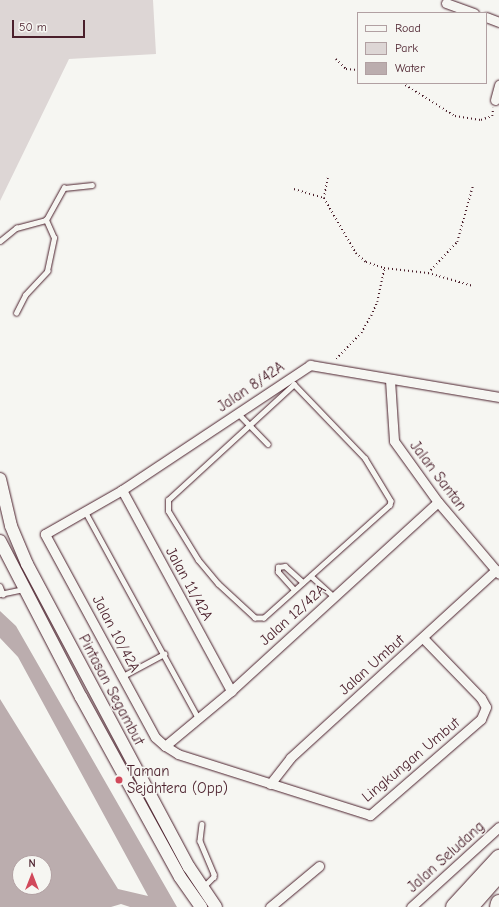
<!DOCTYPE html>
<style>
body{margin:0}
#map{position:relative;width:499px;height:907px;overflow:hidden;background:#f6f6f2;font-family:"Comic Neue",sans-serif}
div>[style]{position:absolute}
[style*='--x']{left:calc(var(--x)*1px);top:calc(var(--y)*1px);width:calc(var(--w)*1px);rotate:calc(var(--a)*1deg)}
.green>*{inset:0;background:#ddd6d5}
.water>*{inset:0;background:#bbadae}
.path>*{height:1.5px;margin-top:-0.75px;transform-origin:0;background:repeating-linear-gradient(90deg,#4a1f2b 0 1px,transparent 0 4px)}
.roads{filter:drop-shadow(0 0 1px #4a1f2b) drop-shadow(0 0 1px #4a1f2b)}
.lane>*{height:4.5px;margin:-2.25px;padding:0 2.25px;transform-origin:2.25px;border-radius:2.25px;background:#f6f6f2}
.street>*{height:9px;margin:-4.5px;padding:0 4.5px;transform-origin:4.5px;border-radius:4.5px;background:#f6f6f2}
.secondary>*{height:12px;margin:-6px;padding:0 6px;transform-origin:6px;border-radius:6px;background:#f6f6f2}
.highway>*{height:16px;margin:-8px;padding:0 8px;transform-origin:8px;border-radius:8px;background:#f6f6f2}
.dots>*{width:11px;height:11px;translate:-50% -50%;box-sizing:border-box;border:2px solid #f6f6f2;border-radius:50%}
span{translate:-50% -50%;white-space:nowrap;text-align:center;line-height:1.15;-webkit-text-stroke:3px #f6f6f2;paint-order:stroke}
.street-label{font-size:15px;color:#4a1f2b}
.poi-label{font-size:15px;color:#4a1f2b}
.left{translate:0 -50%;text-align:left}
.legend{position:absolute;left:357px;top:12px;width:130px;height:72px;box-sizing:border-box;background:#f6f6f2;border:1px solid #b1a0a2;margin:0;padding:5px 7px;list-style:none;font-size:12px;color:#4a1f2b}
.legend li{display:flex;align-items:center;gap:8px;height:20px}
.legend b{width:20px;border:1px solid #b1a0a2}
.north{position:absolute;left:12px;top:855px;width:40px;height:40px;box-sizing:border-box;background:#f6f6f2;border:1px solid #b1a0a2;border-radius:50%;rotate:0deg;font-size:11px;font-weight:700;line-height:16px;text-align:center;color:#4a1f2b}
.north::after{content:'';display:block;margin:auto;width:14px;height:18px;background:#d1495b;clip-path:polygon(50% 0,100% 100%,50% 72%,0 100%)}
.scale{position:absolute;left:12px;top:20px;width:73px;height:18px;box-sizing:border-box;border:2px solid #4a1f2b;border-top:0;padding-left:5px;font-size:12px;line-height:14px;white-space:nowrap;color:#4a1f2b;-webkit-text-stroke:3px #f6f6f2;paint-order:stroke}
</style>
<div id="map">
<div class="green">
<i style="clip-path:polygon(0 0,153px 0,156px 54px,69px 59px,0 201px)"></i>
</div>
<div class="water">
<i style="clip-path:polygon(evenodd,0 611px,16px 626px,177px 907px,130px 907px,121px 904px,111px 907px,0 907px,0 699px,118px 889px,148px 896px,18px 657px,0 638px,0 611px,20px 863px,44px 863px,44px 887px,20px 887px,20px 863px)"></i>
</div>
<div class="path">
<i style="--x:336;--y:59;--w:14;--a:45"></i>
<i style="--x:346;--y:69;--w:12;--a:5"></i>
<i style="--x:402;--y:83;--w:62;--a:31.9"></i>
<i style="--x:455;--y:116;--w:26;--a:9"></i>
<i style="--x:481;--y:120;--w:12;--a:-20"></i>
<i style="--x:492;--y:116;--w:8;--a:-83"></i>
<i style="--x:328;--y:178;--w:20;--a:101"></i>
<i style="--x:324;--y:198;--w:64;--a:59.8"></i>
<i style="--x:356;--y:253;--w:13;--a:42"></i>
<i style="--x:366;--y:262;--w:19;--a:18"></i>
<i style="--x:384;--y:268;--w:44;--a:6.5"></i>
<i style="--x:428;--y:273;--w:42;--a:-46.9"></i>
<i style="--x:457;--y:242;--w:59;--a:-74.3"></i>
<i style="--x:294;--y:189;--w:31;--a:17"></i>
<i style="--x:428;--y:273;--w:47;--a:16.1"></i>
<i style="--x:336;--y:359;--w:36;--a:-46"></i>
<i style="--x:361;--y:333;--w:20;--a:-60"></i>
<i style="--x:371;--y:316;--w:15;--a:-67"></i>
<i style="--x:377;--y:302;--w:35;--a:-78"></i>
</div>
<div class="roads">
<div class="lane">
<i style="--x:0;--y:241;--w:21;--a:-39"></i>
<i style="--x:16;--y:228;--w:31;--a:-15"></i>
<i style="--x:46;--y:220;--w:37;--a:-61"></i>
<i style="--x:64;--y:188;--w:28;--a:-6"></i>
<i style="--x:16;--y:313;--w:20;--a:-63"></i>
<i style="--x:25;--y:295;--w:33;--a:-47"></i>
<i style="--x:47;--y:271;--w:34;--a:-78"></i>
<i style="--x:54;--y:238;--w:20;--a:-114"></i>
<i style="--x:294;--y:384;--w:103;--a:46.2"></i>
<i style="--x:365;--y:458;--w:50;--a:58.8"></i>
<i style="--x:391;--y:501;--w:4;--a:104"></i>
<i style="--x:390;--y:505;--w:169;--a:138.1"></i>
<i style="--x:264;--y:618;--w:9;--a:180"></i>
<i style="--x:255;--y:618;--w:50;--a:-137.4"></i>
<i style="--x:218;--y:584;--w:31;--a:-130"></i>
<i style="--x:198;--y:560;--w:57;--a:-121.5"></i>
<i style="--x:168;--y:511;--w:11;--a:-90"></i>
<i style="--x:168;--y:500;--w:171;--a:-42.6"></i>
<i style="--x:238;--y:413;--w:43;--a:45.9"></i>
<i style="--x:85;--y:511;--w:237;--a:61.3"></i>
<i style="--x:311;--y:576;--w:31;--a:42"></i>
<i style="--x:0;--y:586;--w:9;--a:69"></i>
<i style="--x:294;--y:590;--w:24;--a:-132"></i>
<i style="--x:278;--y:572;--w:5;--a:-90"></i>
<i style="--x:278;--y:567;--w:7;--a:-8"></i>
<i style="--x:285;--y:566;--w:24;--a:42"></i>
<i style="--x:0;--y:594;--w:25;--a:-12"></i>
<i style="--x:123;--y:676;--w:47;--a:-28.2"></i>
<i style="--x:202;--y:824;--w:17;--a:97"></i>
<i style="--x:200;--y:841;--w:36;--a:67"></i>
<i style="--x:214;--y:874;--w:3;--a:90"></i>
<i style="--x:214;--y:877;--w:14;--a:135"></i>
</div>
<div class="street">
<i style="--x:446;--y:3;--w:30;--a:20"></i>
<i style="--x:486;--y:17;--w:14;--a:21"></i>
<i style="--x:495;--y:100;--w:16;--a:-75"></i>
<i style="--x:390;--y:380;--w:61;--a:86.2"></i>
<i style="--x:394;--y:441;--w:75;--a:54.2"></i>
<i style="--x:438;--y:502;--w:94;--a:49.7"></i>
<i style="--x:122;--y:490;--w:229;--a:61.5"></i>
<i style="--x:423;--y:638;--w:83;--a:46"></i>
<i style="--x:481;--y:698;--w:10;--a:61"></i>
<i style="--x:486;--y:707;--w:13;--a:113"></i>
<i style="--x:481;--y:719;--w:147;--a:139.1"></i>
<i style="--x:370;--y:815;--w:201;--a:-162.4"></i>
<i style="--x:178;--y:754;--w:15;--a:-148"></i>
<i style="--x:165;--y:746;--w:13;--a:-138"></i>
<i style="--x:155;--y:737;--w:231;--a:-118.5"></i>
<i style="--x:45;--y:534;--w:89;--a:-29.7"></i>
<i style="--x:122;--y:490;--w:226;--a:-33.6"></i>
<i style="--x:310;--y:365;--w:192;--a:9.6"></i>
<i style="--x:165;--y:746;--w:86;--a:-39.8"></i>
<i style="--x:231;--y:691;--w:280;--a:-42.4"></i>
<i style="--x:270;--y:784;--w:33;--a:-52"></i>
<i style="--x:290;--y:758;--w:279;--a:-42.4"></i>
<i style="--x:270;--y:907;--w:64;--a:-39.9"></i>
<i style="--x:411;--y:907;--w:119;--a:-42.3"></i>
</div>
<div class="secondary">
<i style="--x:0;--y:479;--w:48;--a:76.8"></i>
<i style="--x:11;--y:526;--w:41;--a:67.2"></i>
<i style="--x:27;--y:564;--w:344;--a:61.9"></i>
<i style="--x:189;--y:867;--w:48;--a:56"></i>
<i style="--x:0;--y:541;--w:176;--a:62.6"></i>
<i style="--x:81;--y:697;--w:205;--a:61.2"></i>
<i style="--x:180;--y:877;--w:37;--a:55"></i>
</div>
<div class="highway">
<i style="--x:454;--y:907;--w:67;--a:-47.4"></i>
<i style="--x:470;--y:907;--w:44;--a:-48.7"></i>
<i style="--x:498;--y:907;--w:4;--a:-76"></i>
</div>
</div>
<div class="dots">
<i style="left:119px;top:780px;background:#d1495b"></i>
</div>
<div class="street-label">
<span style="left:251px;top:387px;rotate:-34deg">Jalan 8/42A</span>
<span style="left:438px;top:476px;rotate:53deg">Jalan Santan</span>
<span style="left:189px;top:584px;rotate:61deg">Jalan 11/42A</span>
<span style="left:293px;top:615px;rotate:-42deg">Jalan 12/42A</span>
<span style="left:116px;top:634px;rotate:62deg">Jalan 10/42A</span>
<span style="left:372px;top:665px;rotate:-42deg">Jalan Umbut</span>
<span style="left:111px;top:690px;rotate:62deg">Pintasan Segambut</span>
<span style="left:411px;top:760px;rotate:-40deg">Lingkungan Umbut</span>
<span style="left:446px;top:857px;rotate:-42deg">Jalan Seludang</span>
</div>
<div class="poi-label">
<span class="left" style="left:127px;top:780px">Taman<br>Sejahtera (Opp)</span>
</div>
<ul class="legend">
<li><b style="height:5px;background:#f6f6f2"></b>Road</li>
<li><b style="height:11px;background:#ddd6d5"></b>Park</li>
<li><b style="height:11px;background:#bbadae"></b>Water</li>
</ul>
<div class="north">N</div>
<div class="scale">50 m</div>
</div>
